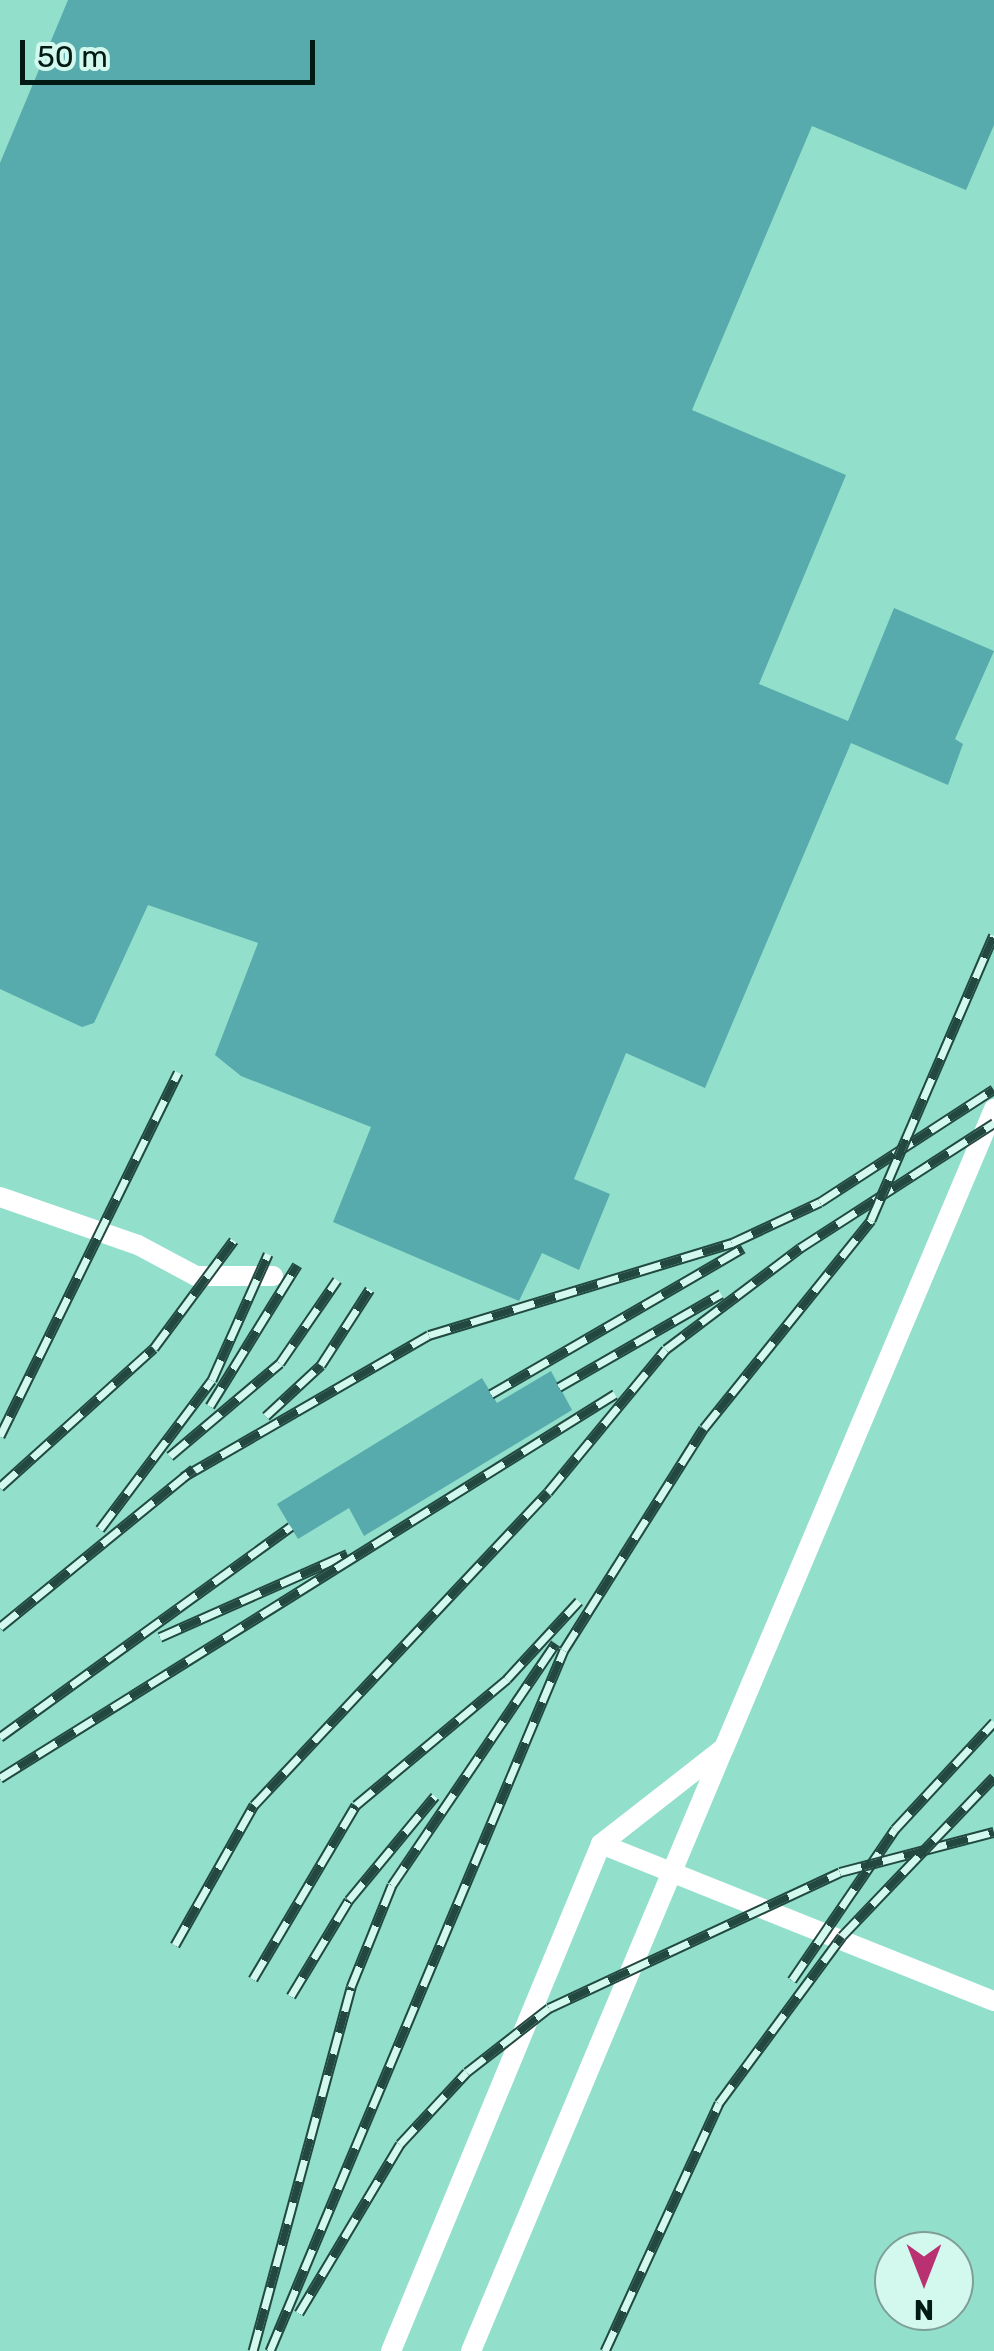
<!DOCTYPE html>
<style>
body{margin:0}
#map{position:relative;width:994px;height:2351px;overflow:hidden;background:#92dfcc;font-family:Rubik,sans-serif}
div>[style]{position:absolute}
[style*='--x']{left:calc(var(--x)*1px);top:calc(var(--y)*1px);width:calc(var(--w)*1px);rotate:calc(var(--a)*1deg)}
.building>*{inset:0;background:#57abac}
.service>*{height:20px;margin:-10px;padding:0 10px;transform-origin:10px;border-radius:10px;background:#fff}
.rail>*{height:11px;margin-top:-5.5px;transform-origin:0;background:repeating-linear-gradient(90deg,#d3f8ed 0 22px,#22483f 0 44px);box-sizing:border-box;border-block:2px solid #22483f}
span{translate:-50% -50%;white-space:nowrap;text-align:center;line-height:1.15;-webkit-text-stroke:8px #d3f8ed;paint-order:stroke}
.north{position:absolute;left:874px;top:2231px;width:100px;height:100px;box-sizing:border-box;background:#d3f8ed;border:2px solid #7f9f96;border-radius:50%;rotate:180deg;font-size:28px;font-weight:700;line-height:40px;text-align:center;color:#001a14}
.north::after{content:'';display:block;margin:auto;width:35px;height:45px;background:#b93171;clip-path:polygon(50% 0,100% 100%,50% 72%,0 100%)}
.scale{position:absolute;left:20px;top:40px;width:295px;height:45px;box-sizing:border-box;border:5px solid #001a14;border-top:0;padding-left:12px;font-size:30px;line-height:35px;white-space:nowrap;color:#001a14;-webkit-text-stroke:8px #d3f8ed;paint-order:stroke}
</style>
<div id="map">
<div class="building">
<i style="clip-path:polygon(68px 0,994px 0,994px 125px,966px 190px,812px 126px,692px 410px,846px 475px,759px 684px,848px 721px,894px 608px,994px 651px,955px 739px,963px 744px,948px 785px,851px 743px,705px 1088px,626px 1053px,574px 1179px,610px 1194px,579px 1270px,542px 1253px,519px 1301px,333px 1222px,371px 1127px,241px 1076px,215px 1055px,258px 943px,148px 905px,94px 1023px,82px 1027px,0 989px,0 163px)"></i>
<i style="clip-path:polygon(551px 1371px,572px 1410px,364px 1536px,349px 1508px,298px 1539px,277px 1504px,482px 1378px,497px 1403px)"></i>
</div>
<div class="service">
<i style="--x:0;--y:1197;--w:146;--a:19.2"></i>
<i style="--x:138;--y:1245;--w:66;--a:28.1"></i>
<i style="--x:196;--y:1276;--w:77;--a:0"></i>
<i style="--x:601;--y:1844;--w:423;--a:21.8"></i>
<i style="--x:391;--y:2351;--w:549;--a:-67.5"></i>
<i style="--x:601;--y:1844;--w:156;--a:-38"></i>
<i style="--x:724;--y:1748;--w:694;--a:-67.09"></i>
<i style="--x:471;--y:2351;--w:652;--a:-67.25"></i>
</div>
<div class="rail">
<i style="--x:559;--y:1387;--w:187;--a:-29.9"></i>
<i style="--x:491;--y:1394;--w:291;--a:-30.1"></i>
<i style="--x:210;--y:1406;--w:166;--a:-58.3"></i>
<i style="--x:266;--y:1416;--w:75;--a:-42.8"></i>
<i style="--x:321;--y:1365;--w:90;--a:-57.2"></i>
<i style="--x:0;--y:1436;--w:405;--a:-63.9"></i>
<i style="--x:170;--y:1456;--w:144;--a:-40.2"></i>
<i style="--x:280;--y:1363;--w:101;--a:-55.5"></i>
<i style="--x:183;--y:1477;--w:284;--a:-30"></i>
<i style="--x:429;--y:1335;--w:317;--a:-16.9"></i>
<i style="--x:732;--y:1243;--w:97;--a:-25"></i>
<i style="--x:820;--y:1202;--w:207;--a:-33"></i>
<i style="--x:0;--y:1487;--w:207;--a:-42.1"></i>
<i style="--x:154;--y:1348;--w:134;--a:-53.5"></i>
<i style="--x:100;--y:1529;--w:186;--a:-53.1"></i>
<i style="--x:212;--y:1380;--w:138;--a:-66"></i>
<i style="--x:0;--y:1627;--w:250;--a:-39.2"></i>
<i style="--x:160;--y:1637;--w:205;--a:-23.9"></i>
<i style="--x:0;--y:1737;--w:359;--a:-35.9"></i>
<i style="--x:0;--y:1778;--w:725;--a:-31.98"></i>
<i style="--x:175;--y:1945;--w:161;--a:-60.6"></i>
<i style="--x:254;--y:1805;--w:429;--a:-46.8"></i>
<i style="--x:548;--y:1492;--w:185;--a:-50.5"></i>
<i style="--x:666;--y:1349;--w:168;--a:-37"></i>
<i style="--x:800;--y:1248;--w:231;--a:-32.8"></i>
<i style="--x:253;--y:1979;--w:202;--a:-59.4"></i>
<i style="--x:356;--y:1805;--w:197;--a:-39.8"></i>
<i style="--x:507;--y:1679;--w:106;--a:-47.3"></i>
<i style="--x:792;--y:1980;--w:183;--a:-55.7"></i>
<i style="--x:895;--y:1829;--w:146;--a:-47.2"></i>
<i style="--x:291;--y:1996;--w:112;--a:-58.9"></i>
<i style="--x:349;--y:1900;--w:135;--a:-50.4"></i>
<i style="--x:299;--y:2313;--w:197;--a:-59.1"></i>
<i style="--x:400;--y:2144;--w:98;--a:-47.1"></i>
<i style="--x:467;--y:2072;--w:104;--a:-38"></i>
<i style="--x:549;--y:2008;--w:321;--a:-25"></i>
<i style="--x:840;--y:1872;--w:159;--a:-14.6"></i>
<i style="--x:253;--y:2351;--w:377;--a:-74.9"></i>
<i style="--x:351;--y:1987;--w:110;--a:-68.1"></i>
<i style="--x:392;--y:1885;--w:292;--a:-55.9"></i>
<i style="--x:270;--y:2351;--w:760;--a:-67.25"></i>
<i style="--x:564;--y:1650;--w:262;--a:-57.8"></i>
<i style="--x:704;--y:1428;--w:267;--a:-51.2"></i>
<i style="--x:871;--y:1220;--w:310;--a:-66.7"></i>
<i style="--x:605;--y:2351;--w:273;--a:-65.3"></i>
<i style="--x:719;--y:2103;--w:207;--a:-53.6"></i>
<i style="--x:842;--y:1936;--w:220;--a:-46.3"></i>
</div>
<div class="north">N</div>
<div class="scale">50 m</div>
</div>
